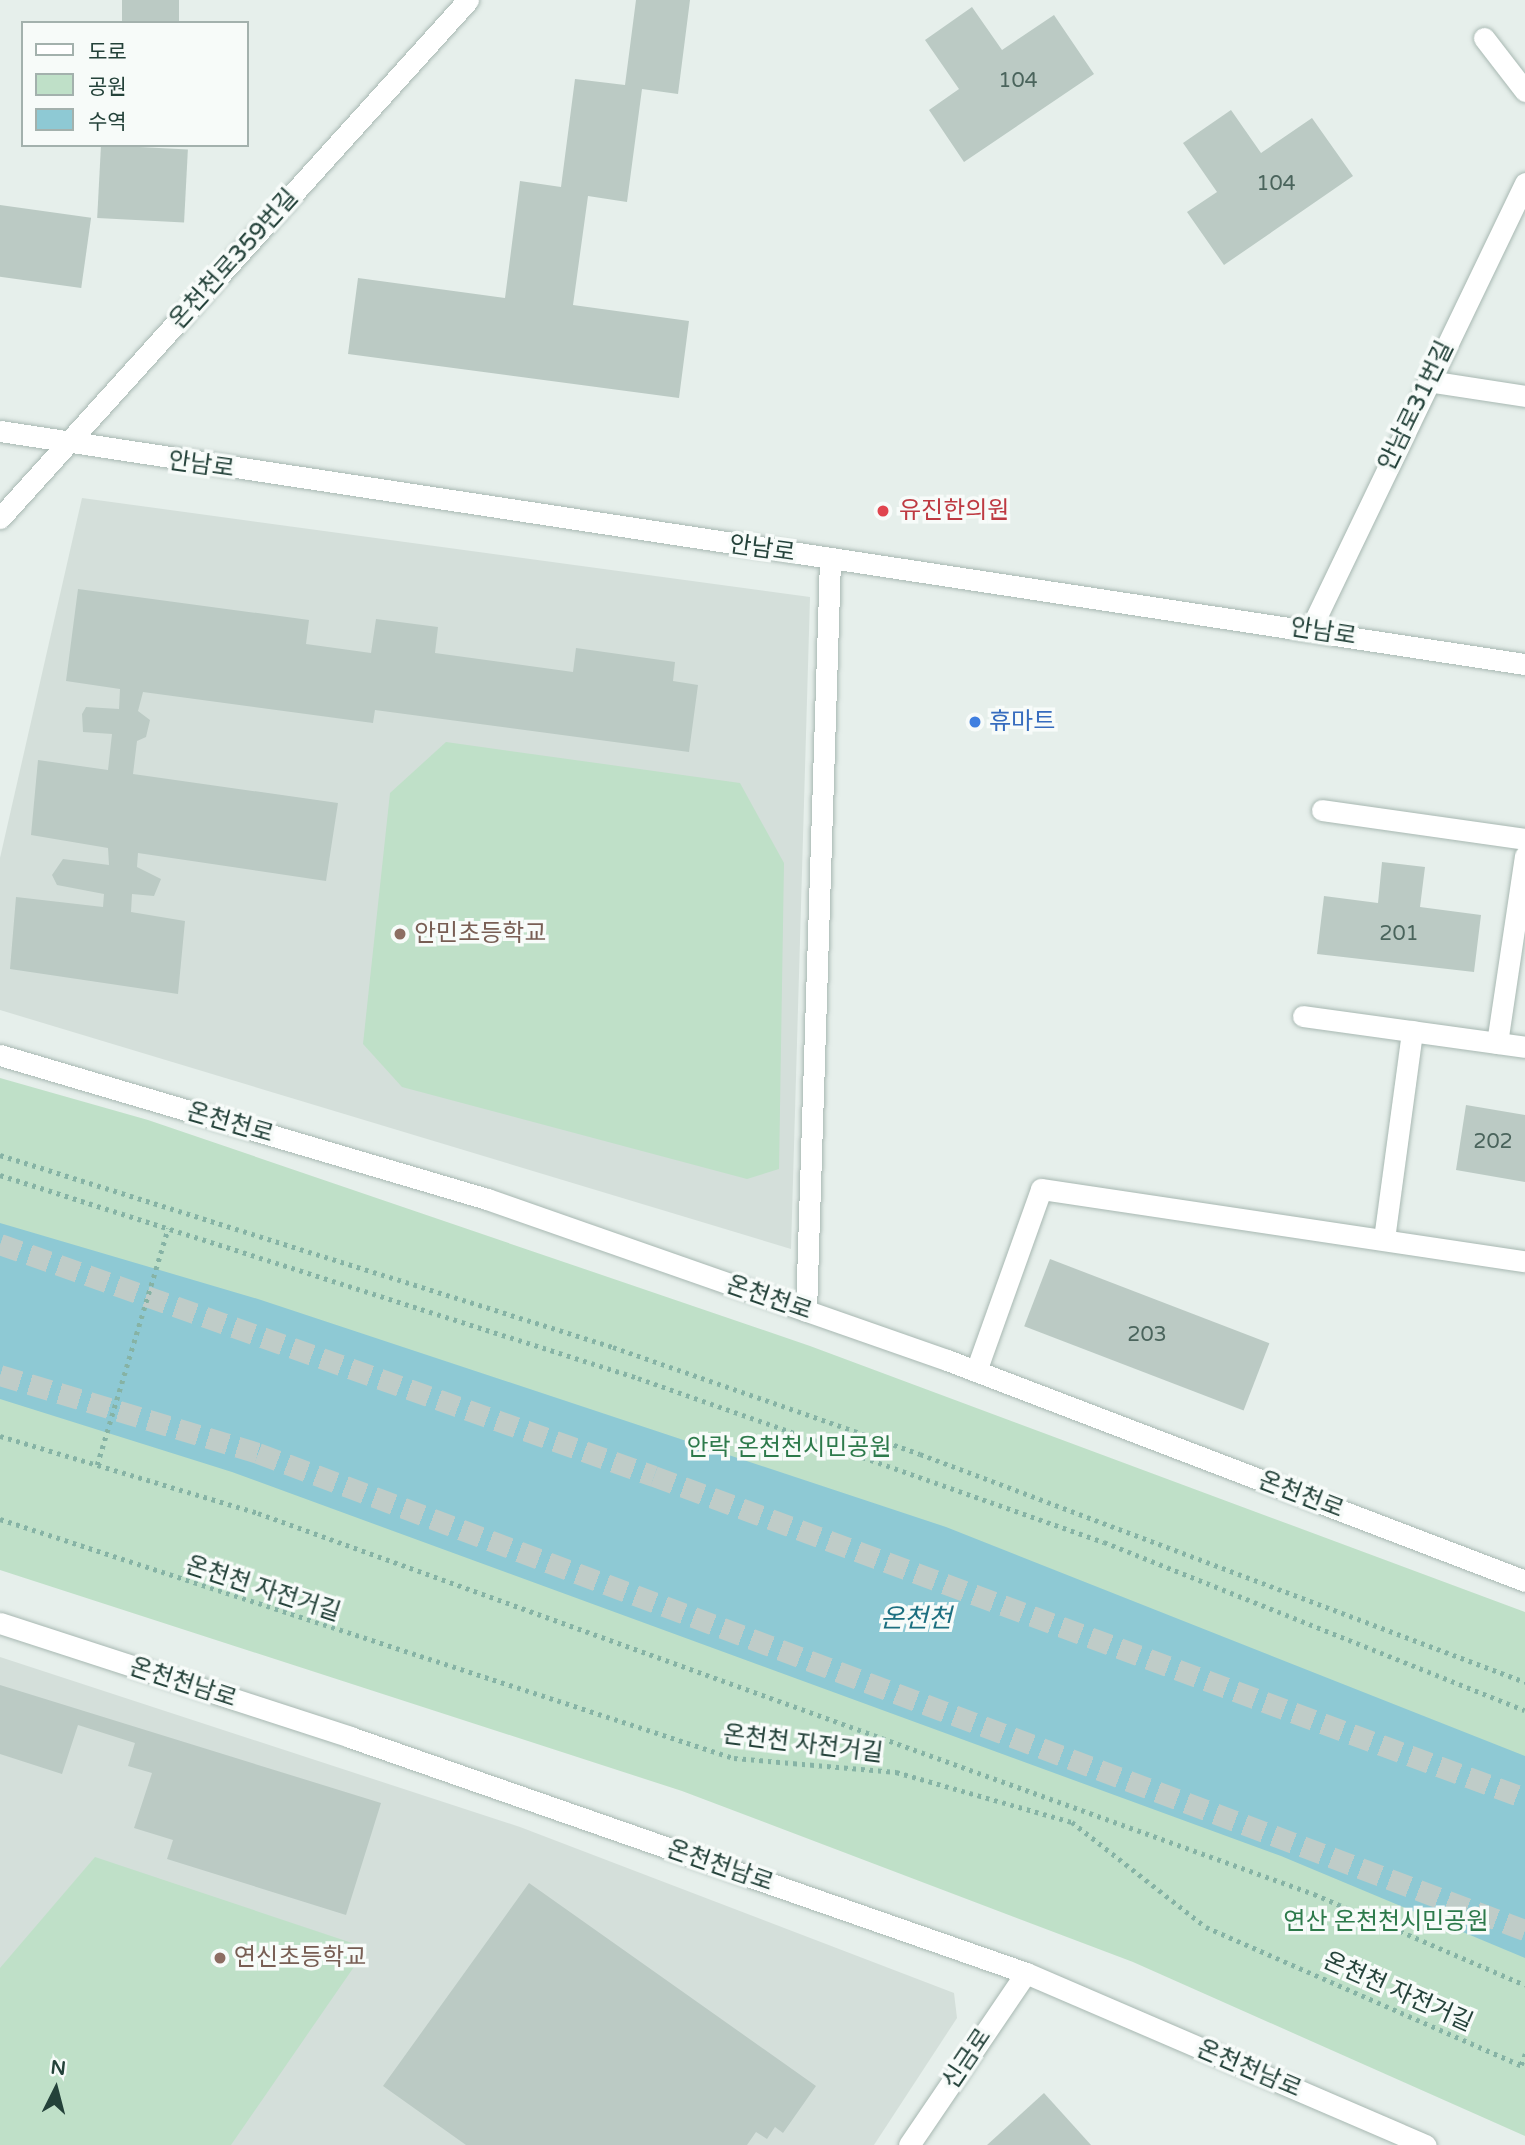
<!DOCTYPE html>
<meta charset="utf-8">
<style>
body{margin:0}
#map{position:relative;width:1525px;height:2145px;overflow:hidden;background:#e6efeb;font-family:"Varela Round","Noto Sans KR",sans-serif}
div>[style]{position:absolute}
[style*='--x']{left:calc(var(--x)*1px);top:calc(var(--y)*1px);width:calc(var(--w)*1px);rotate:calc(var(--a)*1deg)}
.built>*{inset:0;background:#d4dfda}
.green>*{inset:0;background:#bfe0c8}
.water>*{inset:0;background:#8ec9d4}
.building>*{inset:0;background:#bbcac4;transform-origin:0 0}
.trunk-tunnel>*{height:21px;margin-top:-10.5px;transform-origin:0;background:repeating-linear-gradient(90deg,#bfccc8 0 21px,transparent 0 31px)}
.path>*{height:4.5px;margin-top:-2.25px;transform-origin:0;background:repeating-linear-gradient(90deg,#86b3a5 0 3.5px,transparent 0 8.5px)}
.roads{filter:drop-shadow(0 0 2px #a8b8b2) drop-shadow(0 0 2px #a8b8b2)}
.service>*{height:21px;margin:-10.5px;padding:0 10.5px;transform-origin:10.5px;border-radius:10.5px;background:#fff}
.minor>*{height:21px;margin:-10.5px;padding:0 10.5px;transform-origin:10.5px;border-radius:10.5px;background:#fff}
.tertiary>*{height:21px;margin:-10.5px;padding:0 10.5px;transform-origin:10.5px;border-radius:10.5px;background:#fff}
.path-bridge>*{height:4.5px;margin-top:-2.25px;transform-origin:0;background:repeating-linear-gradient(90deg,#86b3a5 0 3.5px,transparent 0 8.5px)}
.dots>*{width:19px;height:19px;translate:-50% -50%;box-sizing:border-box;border:4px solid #f7fbf9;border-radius:50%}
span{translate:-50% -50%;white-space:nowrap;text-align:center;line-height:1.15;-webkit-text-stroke:7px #f7fbf9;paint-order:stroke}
.number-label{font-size:21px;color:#4a645c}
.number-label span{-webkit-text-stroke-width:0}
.street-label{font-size:24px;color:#24423a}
.health-label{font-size:24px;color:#be3a42}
.left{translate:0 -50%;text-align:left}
.shop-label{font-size:24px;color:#366cbe}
.education-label{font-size:24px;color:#785e54}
.park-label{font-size:24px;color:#2d7a4b}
.water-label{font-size:26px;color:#1c6f80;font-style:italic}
.legend{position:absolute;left:21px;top:21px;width:228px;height:126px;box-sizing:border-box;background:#f7fbf9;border:2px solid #a3b1ad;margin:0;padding:9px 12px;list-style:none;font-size:21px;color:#24423a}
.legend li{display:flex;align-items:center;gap:14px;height:35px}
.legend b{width:35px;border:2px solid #a3b1ad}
.north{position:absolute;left:21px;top:2054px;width:70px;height:70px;-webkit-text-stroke:5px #f7fbf9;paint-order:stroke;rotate:6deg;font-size:19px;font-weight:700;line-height:28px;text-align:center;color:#24423a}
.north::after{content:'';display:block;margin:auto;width:24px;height:32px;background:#24423a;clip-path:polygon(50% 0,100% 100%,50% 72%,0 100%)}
</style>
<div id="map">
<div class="built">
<i style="clip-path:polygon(82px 498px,810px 597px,791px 1249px,0 1010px,0 858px)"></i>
<i style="clip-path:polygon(0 1657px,520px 1827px,954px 1993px,957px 2018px,874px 2145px,0 2145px)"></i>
</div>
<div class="green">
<i style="clip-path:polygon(446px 742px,740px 783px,784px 863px,779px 1169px,747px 1179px,402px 1087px,363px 1044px,390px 793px)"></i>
<i style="clip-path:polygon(0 1078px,148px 1120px,810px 1346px,1525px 1612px,1525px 2136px,1133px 1962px,682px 1791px,0 1570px)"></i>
<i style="clip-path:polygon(95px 1857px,367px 1948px,231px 2145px,0 2145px,0 1968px)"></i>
</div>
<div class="water">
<i style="clip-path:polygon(0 1223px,258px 1299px,946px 1527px,1525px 1756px,1525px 1958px,1281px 1856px,232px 1472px,0 1399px)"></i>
</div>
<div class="building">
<i style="left:122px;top:0;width:57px;height:23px"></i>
<i style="clip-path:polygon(636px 0,690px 0,678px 94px,642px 89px,627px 202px,588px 196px,573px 305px,689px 321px,679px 398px,348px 354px,358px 278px,505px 298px,520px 181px,561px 187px,575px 79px,625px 85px)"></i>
<i style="clip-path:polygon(972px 7px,1002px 50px,1054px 15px,1094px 74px,964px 162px,929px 110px,959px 89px,925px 40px)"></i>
<i style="clip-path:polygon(1231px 110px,1261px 153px,1312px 118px,1353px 176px,1224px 265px,1187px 212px,1217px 192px,1183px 143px)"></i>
<i style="left:101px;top:145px;width:87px;height:73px;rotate:3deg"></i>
<i style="left:0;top:205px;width:92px;height:71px;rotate:8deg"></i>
<i style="clip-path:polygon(78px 589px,309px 620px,306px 644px,371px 653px,376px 619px,438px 627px,435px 653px,573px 672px,576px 648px,675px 662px,673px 681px,698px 685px,689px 752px,375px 710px,373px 723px,143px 692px,138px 711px,150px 720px,146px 737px,137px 741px,133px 774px,338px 803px,326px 881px,138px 853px,137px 867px,161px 879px,154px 896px,132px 894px,131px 912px,185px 921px,178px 994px,10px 969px,16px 897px,103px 907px,104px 894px,57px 885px,52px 875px,63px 859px,109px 865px,108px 848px,31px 835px,38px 760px,108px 770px,112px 734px,83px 732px,82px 714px,86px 707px,119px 709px,120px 689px,66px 681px)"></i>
<i style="clip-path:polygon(1382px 862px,1425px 867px,1420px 907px,1481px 915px,1474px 972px,1317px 954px,1324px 896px,1378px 903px)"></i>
<i style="clip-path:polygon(1466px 1105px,1525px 1115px,1525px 1182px,1456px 1170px)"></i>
<i style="left:1050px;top:1259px;width:235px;height:72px;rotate:21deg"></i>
<i style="clip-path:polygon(0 1685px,381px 1803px,346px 1915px,167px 1859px,173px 1840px,134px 1828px,152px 1773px,128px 1766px,135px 1743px,78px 1725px,62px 1774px,0 1754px)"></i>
<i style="clip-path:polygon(529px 1883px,816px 2086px,783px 2133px,775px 2127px,767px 2139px,756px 2132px,747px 2145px,466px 2145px,383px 2086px)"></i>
<i style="clip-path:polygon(1044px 2093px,1091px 2145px,987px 2145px)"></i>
</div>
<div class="trunk-tunnel">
<i style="--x:0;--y:1244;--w:694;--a:19.53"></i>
<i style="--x:654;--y:1476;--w:929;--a:20.29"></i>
<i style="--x:0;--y:1375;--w:270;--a:16.8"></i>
<i style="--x:258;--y:1453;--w:1354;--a:20.63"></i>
</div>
<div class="path">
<i style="--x:0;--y:1155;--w:642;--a:17.39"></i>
<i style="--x:613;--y:1347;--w:325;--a:19.2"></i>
<i style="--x:920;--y:1454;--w:647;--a:20.65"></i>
<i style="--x:0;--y:1175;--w:670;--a:17.65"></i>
<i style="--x:638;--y:1378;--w:494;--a:19.4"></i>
<i style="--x:1104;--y:1542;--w:453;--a:21.8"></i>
<i style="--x:0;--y:1436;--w:269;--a:16.6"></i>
<i style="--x:258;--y:1513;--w:1123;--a:19.84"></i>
<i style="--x:1314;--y:1894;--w:230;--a:23.3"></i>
<i style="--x:0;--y:1519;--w:772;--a:18.04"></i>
<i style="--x:734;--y:1758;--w:163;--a:4.9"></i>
<i style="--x:896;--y:1772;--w:183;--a:15.9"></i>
<i style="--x:1072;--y:1822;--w:170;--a:38.1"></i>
<i style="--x:1206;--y:1927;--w:348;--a:23.7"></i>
<i style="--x:1521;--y:2065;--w:12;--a:-70"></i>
</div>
<div class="roads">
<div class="service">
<i style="--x:1484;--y:38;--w:67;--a:52.3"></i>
<i style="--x:1428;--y:381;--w:98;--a:8.8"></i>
<i style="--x:1322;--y:810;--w:205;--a:8.1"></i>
<i style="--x:1303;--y:1016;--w:224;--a:7.9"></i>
<i style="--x:1497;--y:1043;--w:189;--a:-81.5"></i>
<i style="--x:1384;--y:1239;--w:210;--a:-82.3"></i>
<i style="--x:976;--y:1371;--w:193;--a:-70.3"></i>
<i style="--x:1041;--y:1189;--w:489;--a:8.5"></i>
</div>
<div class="minor">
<i style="--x:0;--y:518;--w:698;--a:-47.9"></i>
<i style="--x:1310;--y:630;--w:496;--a:-64.3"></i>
<i style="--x:806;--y:1311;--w:752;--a:-88.17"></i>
</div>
<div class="tertiary">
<i style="--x:0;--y:431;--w:1543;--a:8.69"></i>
<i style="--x:0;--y:1055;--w:508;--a:16.47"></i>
<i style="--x:487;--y:1199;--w:487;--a:19.3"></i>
<i style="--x:947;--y:1360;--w:619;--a:20.92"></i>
<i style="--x:0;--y:1623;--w:368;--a:18"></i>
<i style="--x:350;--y:1737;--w:716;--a:19.24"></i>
<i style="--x:1026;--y:1973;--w:435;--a:23.3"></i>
<i style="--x:909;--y:2145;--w:208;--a:-55.8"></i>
</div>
</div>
<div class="path-bridge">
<i style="--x:97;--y:1465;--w:247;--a:-73.3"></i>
</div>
<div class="dots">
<i style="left:883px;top:511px;background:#e0444e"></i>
<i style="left:975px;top:722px;background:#3f7fe0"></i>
<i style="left:400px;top:934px;background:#8d6e63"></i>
<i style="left:220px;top:1958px;background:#8d6e63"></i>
</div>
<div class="number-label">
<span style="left:1018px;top:81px">104</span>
<span style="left:1276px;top:184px">104</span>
<span style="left:1399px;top:934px">201</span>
<span style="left:1493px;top:1142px">202</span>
<span style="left:1147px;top:1335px">203</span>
</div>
<div class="street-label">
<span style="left:234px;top:259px;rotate:-48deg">온천천로359번길</span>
<span style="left:1416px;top:406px;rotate:-64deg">안남로31번길</span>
<span style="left:201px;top:465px;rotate:8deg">안남로</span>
<span style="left:762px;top:549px;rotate:8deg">안남로</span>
<span style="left:1323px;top:632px;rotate:9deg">안남로</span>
<span style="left:230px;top:1123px;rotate:16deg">온천천로</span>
<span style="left:769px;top:1298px;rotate:19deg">온천천로</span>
<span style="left:1301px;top:1495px;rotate:21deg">온천천로</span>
<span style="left:263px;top:1589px;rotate:18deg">온천천 자전거길</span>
<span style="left:183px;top:1683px;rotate:18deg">온천천남로</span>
<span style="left:803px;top:1744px;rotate:7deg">온천천 자전거길</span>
<span style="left:720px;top:1866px;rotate:19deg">온천천남로</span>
<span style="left:1398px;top:1992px;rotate:24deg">온천천 자전거길</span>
<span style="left:967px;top:2059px;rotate:-56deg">신금로</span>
<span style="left:1249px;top:2069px;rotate:23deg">온천천남로</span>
</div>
<div class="health-label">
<span class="left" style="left:899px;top:511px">유진한의원</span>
</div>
<div class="shop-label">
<span class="left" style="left:989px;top:722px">휴마트</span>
</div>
<div class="education-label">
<span class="left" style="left:414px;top:934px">안민초등학교</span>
<span class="left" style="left:234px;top:1958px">연신초등학교</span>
</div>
<div class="park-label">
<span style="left:789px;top:1448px">안락 온천천시민공원</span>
<span style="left:1386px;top:1922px">연산 온천천시민공원</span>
</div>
<div class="water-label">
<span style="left:916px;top:1619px">온천천</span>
</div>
<ul class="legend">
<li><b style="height:9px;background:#fff"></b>도로</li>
<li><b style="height:19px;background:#bfe0c8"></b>공원</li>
<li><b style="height:19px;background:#8ec9d4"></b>수역</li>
</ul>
<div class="north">N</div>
</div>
